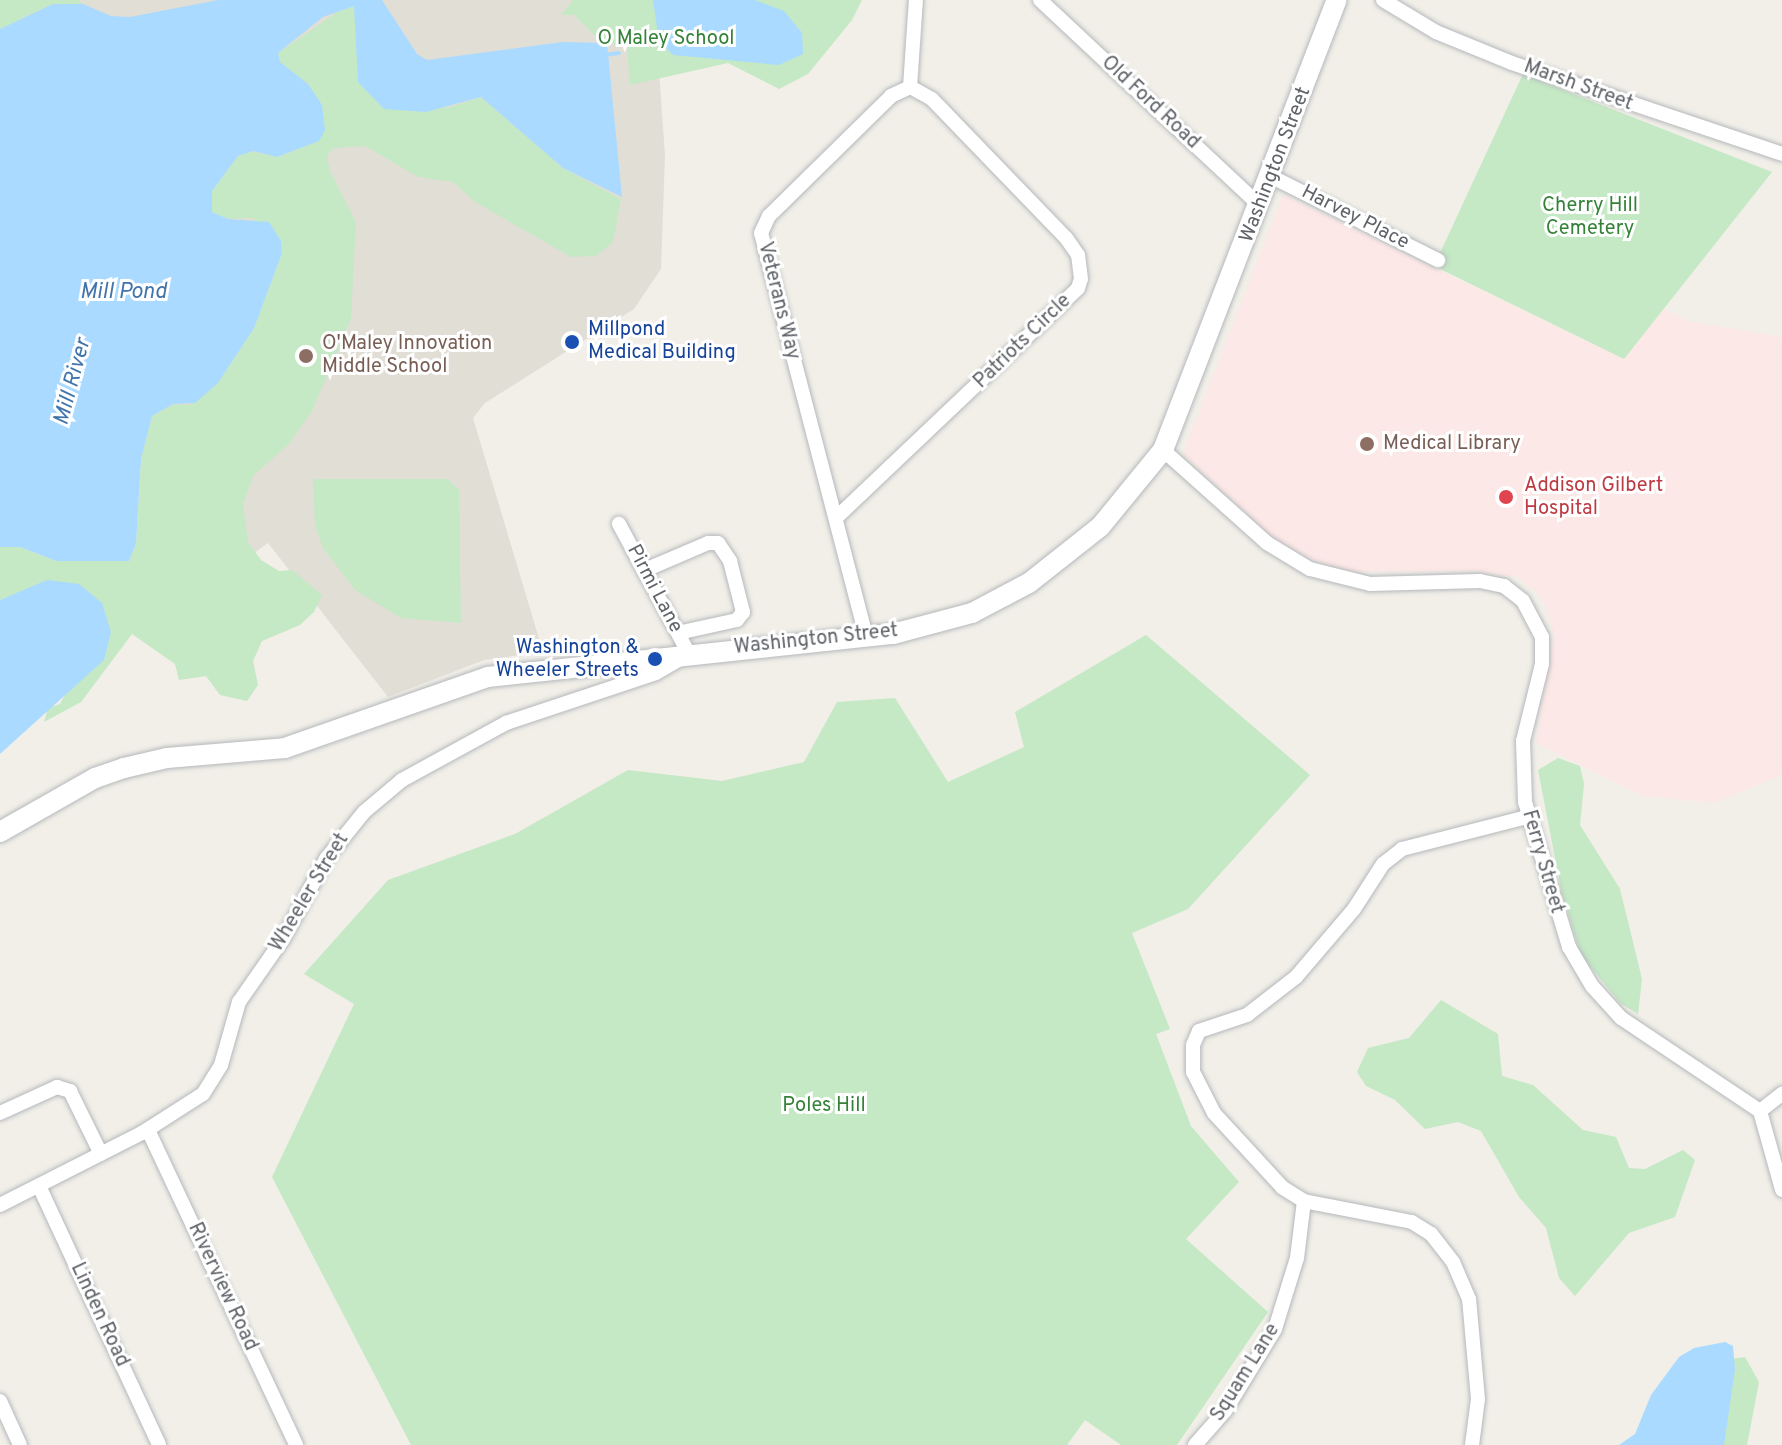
<!DOCTYPE html>
<style>
body{margin:0}
#map{position:relative;width:1782px;height:1445px;overflow:hidden;background:#f1efe8;font-family:Overpass,sans-serif}
div>[style]{position:absolute}
[style*='--x']{left:calc(var(--x)*1px);top:calc(var(--y)*1px);width:calc(var(--w)*1px);rotate:calc(var(--a)*1deg)}
.education>*{inset:0;background:#e1ded6}
.medical>*{inset:0;background:#fce8e6}
.green>*{inset:0;background:#c5e8c5}
.water>*{inset:0;background:#aadaff}
.stream>*{height:4px;margin:-2px;padding:0 2px;transform-origin:2px;border-radius:2px;background:#aadaff}
.roads{filter:drop-shadow(0 0 2px #b5b8bc) drop-shadow(0 0 2px #b5b8bc)}
.street>*{height:14px;margin:-7px;padding:0 7px;transform-origin:7px;border-radius:7px;background:#fff}
.secondary>*{height:20px;margin:-10px;padding:0 10px;transform-origin:10px;border-radius:10px;background:#fff}
.dots>*{width:22px;height:22px;translate:-50% -50%;box-sizing:border-box;border:4px solid #fff;border-radius:50%}
span{translate:-50% -50%;white-space:nowrap;text-align:center;line-height:1.15;-webkit-text-stroke:6px #fff;paint-order:stroke}
.park-label{font-size:20px;color:#348238}
.street-label{font-size:20px;color:#5f6368}
.transit-label{font-size:20px;color:#164399}
.left{translate:0 -50%;text-align:left}
.right{translate:-100% -50%;text-align:right}
.education-label{font-size:20px;color:#785e54}
.health-label{font-size:20px;color:#be3a42}
.water-label{font-size:22px;color:#4174aa;font-style:italic}
</style>
<div id="map">
<div class="education">
<i style="clip-path:polygon(0 0,654px 0,665px 155px,661px 269px,634px 309px,485px 403px,473px 418px,543px 652px,484px 660px,388px 697px,268px 543px,186px 603px,0 48px)"></i>
</div>
<div class="medical">
<i style="clip-path:polygon(1283px 195px,1624px 359px,1664px 309px,1688px 321px,1782px 337px,1782px 775px,1714px 803px,1642px 796px,1536px 743px,1554px 638px,1546px 606px,1535px 590px,1516px 577px,1474px 571px,1345px 572px,1312px 560px,1275px 540px,1183px 454px)"></i>
</div>
<div class="green">
<i style="clip-path:polygon(0 0,78px 0,83px 4px,53px 4px,0 29px)"></i>
<i style="clip-path:polygon(573px 0,862px 0,852px 20px,808px 74px,779px 89px,728px 63px,630px 85px,627px 48px,600px 41px,574px 15px,561px 15px)"></i>
<i style="clip-path:polygon(346px 6px,354px 6px,358px 35px,447px 108px,481px 97px,563px 168px,621px 199px,613px 242px,596px 256px,571px 257px,475px 202px,453px 182px,418px 177px,365px 146px,334px 148px,327px 155px,330px 171px,356px 222px,351px 319px,312px 411px,289px 444px,253px 476px,243px 505px,248px 542px,261px 560px,279px 571px,292px 570px,322px 595px,314px 612px,300px 625px,262px 641px,253px 661px,258px 685px,247px 701px,220px 695px,206px 676px,179px 680px,175px 664px,132px 634px,81px 702px,44px 722px,48px 708px,60px 704px,68px 689px,104px 659px,41px 584px,0 600px,0 547px,20px 547px,56px 561px,129px 560px,136px 544px,141px 459px,152px 416px,173px 404px,189px 405px,218px 383px,254px 328px,282px 253px,281px 241px,252px 218px,228px 219px,212px 212px,212px 191px,238px 156px,252px 151px,277px 157px,299px 149px,308px 84px,280px 62px,278px 53px)"></i>
<i style="clip-path:polygon(1523px 74px,1772px 172px,1624px 359px,1434px 266px)"></i>
<i style="clip-path:polygon(313px 479px,448px 479px,459px 490px,461px 623px,401px 618px,355px 590px,323px 548px,315px 526px)"></i>
<i style="clip-path:polygon(1146px 635px,1310px 775px,1188px 909px,1132px 933px,1170px 1029px,1156px 1034px,1191px 1126px,1239px 1182px,1186px 1239px,1268px 1312px,1177px 1445px,1121px 1445px,1085px 1420px,1067px 1445px,411px 1445px,272px 1177px,354px 1004px,304px 974px,388px 880px,515px 834px,628px 770px,722px 781px,804px 762px,837px 702px,895px 698px,948px 782px,1024px 747px,1015px 712px)"></i>
<i style="clip-path:polygon(1558px 758px,1580px 766px,1584px 784px,1580px 825px,1620px 889px,1642px 979px,1638px 1014px,1620px 1003px,1581px 955px,1562px 894px,1538px 770px)"></i>
<i style="clip-path:polygon(1441px 1000px,1498px 1034px,1502px 1076px,1533px 1085px,1583px 1130px,1616px 1137px,1629px 1168px,1645px 1169px,1683px 1150px,1695px 1160px,1675px 1217px,1629px 1233px,1575px 1296px,1559px 1278px,1546px 1228px,1519px 1197px,1481px 1131px,1458px 1122px,1425px 1129px,1395px 1100px,1366px 1086px,1357px 1072px,1368px 1048px,1409px 1038px)"></i>
<i style="clip-path:polygon(1745px 1357px,1759px 1382px,1747px 1445px,1639px 1445px,1731px 1359px)"></i>
</div>
<div class="water">
<i style="clip-path:polygon(218px 0,382px 0,417px 54px,427px 60px,563px 42px,607px 43px,622px 197px,563px 168px,481px 97px,426px 112px,384px 109px,358px 82px,354px 6px,323px 17px,278px 53px,280px 62px,308px 84px,322px 105px,325px 130px,319px 141px,277px 157px,253px 151px,238px 156px,212px 191px,212px 212px,228px 219px,269px 222px,281px 241px,282px 253px,254px 328px,218px 383px,195px 403px,173px 404px,152px 416px,141px 459px,136px 544px,129px 561px,56px 561px,20px 547px,0 547px,0 29px,53px 4px,83px 4px,111px 16px,130px 17px)"></i>
<i style="clip-path:polygon(653px 0,755px 0,784px 11px,802px 33px,803px 54px,779px 65px,673px 55px,659px 41px)"></i>
<i style="clip-path:polygon(47px 580px,79px 584px,102px 603px,111px 632px,104px 660px,0 754px,0 600px)"></i>
<i style="clip-path:polygon(1725px 1342px,1733px 1346px,1735px 1369px,1724px 1445px,1619px 1445px,1635px 1434px,1651px 1395px,1679px 1357px,1694px 1348px)"></i>
</div>
<div class="stream">
<i style="--x:605;--y:55;--w:14;--a:-8"></i>
</div>
<div class="roads">
<div class="street">
<i style="--x:1040;--y:0;--w:301;--a:43.1"></i>
<i style="--x:1383;--y:0;--w:62;--a:31.1"></i>
<i style="--x:1436;--y:32;--w:82;--a:22.2"></i>
<i style="--x:1512;--y:63;--w:285;--a:18.6"></i>
<i style="--x:910;--y:87;--w:87;--a:-86.1"></i>
<i style="--x:1272;--y:177;--w:186;--a:26.6"></i>
<i style="--x:1163;--y:450;--w:140;--a:41.8"></i>
<i style="--x:1267;--y:543;--w:50;--a:31.2"></i>
<i style="--x:1310;--y:569;--w:62;--a:14"></i>
<i style="--x:1370;--y:584;--w:110;--a:-1.6"></i>
<i style="--x:1480;--y:581;--w:25;--a:12"></i>
<i style="--x:1504;--y:586;--w:24;--a:38"></i>
<i style="--x:1523;--y:601;--w:41;--a:62.2"></i>
<i style="--x:1542;--y:637;--w:27;--a:90"></i>
<i style="--x:1542;--y:664;--w:79;--a:103.9"></i>
<i style="--x:1523;--y:741;--w:61;--a:88.1"></i>
<i style="--x:1525;--y:802;--w:152;--a:73.1"></i>
<i style="--x:1569;--y:947;--w:45;--a:59.5"></i>
<i style="--x:1592;--y:986;--w:43;--a:47.8"></i>
<i style="--x:1621;--y:1018;--w:167;--a:33.8"></i>
<i style="--x:1760;--y:1111;--w:82;--a:74.4"></i>
<i style="--x:837;--y:517;--w:332;--a:-43.5"></i>
<i style="--x:1078;--y:288;--w:9;--a:-72"></i>
<i style="--x:1081;--y:279;--w:24;--a:-97"></i>
<i style="--x:1078;--y:255;--w:21;--a:-125"></i>
<i style="--x:1066;--y:238;--w:193;--a:-134"></i>
<i style="--x:932;--y:99;--w:25;--a:-151"></i>
<i style="--x:645;--y:570;--w:69;--a:-23.2"></i>
<i style="--x:708;--y:543;--w:10;--a:0"></i>
<i style="--x:718;--y:543;--w:22;--a:56"></i>
<i style="--x:730;--y:561;--w:53;--a:75.7"></i>
<i style="--x:743;--y:612;--w:10;--a:127"></i>
<i style="--x:737;--y:620;--w:60;--a:167.6"></i>
<i style="--x:866;--y:636;--w:416;--a:-104.6"></i>
<i style="--x:761;--y:233;--w:19;--a:-65"></i>
<i style="--x:769;--y:216;--w:171;--a:-44.5"></i>
<i style="--x:891;--y:96;--w:21;--a:-25"></i>
<i style="--x:1760;--y:1111;--w:28;--a:-38"></i>
<i style="--x:0;--y:1113;--w:63;--a:-24.5"></i>
<i style="--x:57;--y:1087;--w:14;--a:17"></i>
<i style="--x:70;--y:1091;--w:70;--a:63.8"></i>
<i style="--x:148;--y:1130;--w:348;--a:64.8"></i>
<i style="--x:39;--y:1186;--w:285;--a:65.1"></i>
<i style="--x:0;--y:1205;--w:159;--a:-26.9"></i>
<i style="--x:142;--y:1133;--w:72;--a:-32.6"></i>
<i style="--x:203;--y:1094;--w:34;--a:-58"></i>
<i style="--x:221;--y:1065;--w:66;--a:-74.1"></i>
<i style="--x:239;--y:1002;--w:77;--a:-55.1"></i>
<i style="--x:283;--y:939;--w:91;--a:-61.7"></i>
<i style="--x:326;--y:859;--w:60;--a:-51"></i>
<i style="--x:364;--y:812;--w:50;--a:-40.1"></i>
<i style="--x:402;--y:780;--w:119;--a:-28.7"></i>
<i style="--x:506;--y:723;--w:158;--a:-18.4"></i>
<i style="--x:656;--y:673;--w:38;--a:-30"></i>
<i style="--x:689;--y:654;--w:148;--a:-118.3"></i>
<i style="--x:0;--y:1401;--w:48;--a:65.6"></i>
<i style="--x:1195;--y:1445;--w:45;--a:-48.6"></i>
<i style="--x:1225;--y:1411;--w:96;--a:-58.6"></i>
<i style="--x:1275;--y:1329;--w:74;--a:-72.8"></i>
<i style="--x:1297;--y:1258;--w:57;--a:-83"></i>
<i style="--x:1472;--y:1445;--w:46;--a:-82.6"></i>
<i style="--x:1478;--y:1399;--w:100;--a:-95.1"></i>
<i style="--x:1469;--y:1299;--w:40;--a:-113.4"></i>
<i style="--x:1453;--y:1262;--w:36;--a:-128"></i>
<i style="--x:1431;--y:1234;--w:22;--a:-148"></i>
<i style="--x:1412;--y:1222;--w:110;--a:-169"></i>
<i style="--x:1304;--y:1201;--w:26;--a:-148"></i>
<i style="--x:1282;--y:1187;--w:100;--a:-132.6"></i>
<i style="--x:1214;--y:1113;--w:46;--a:-117.1"></i>
<i style="--x:1193;--y:1072;--w:27;--a:-90"></i>
<i style="--x:1193;--y:1045;--w:15;--a:-67"></i>
<i style="--x:1199;--y:1031;--w:51;--a:-18.4"></i>
<i style="--x:1247;--y:1015;--w:62;--a:-37.8"></i>
<i style="--x:1296;--y:977;--w:89;--a:-49.5"></i>
<i style="--x:1354;--y:909;--w:54;--a:-57.2"></i>
<i style="--x:1383;--y:864;--w:24;--a:-38"></i>
<i style="--x:1402;--y:849;--w:129;--a:-14.4"></i>
</div>
<div class="secondary">
<i style="--x:0;--y:832;--w:109;--a:-29.6"></i>
<i style="--x:95;--y:778;--w:31;--a:-19"></i>
<i style="--x:124;--y:768;--w:44;--a:-13.1"></i>
<i style="--x:167;--y:758;--w:118;--a:-4.8"></i>
<i style="--x:285;--y:748;--w:215;--a:-19.3"></i>
<i style="--x:488;--y:677;--w:407;--a:-6.1"></i>
<i style="--x:893;--y:634;--w:82;--a:-14.9"></i>
<i style="--x:972;--y:613;--w:64;--a:-27.8"></i>
<i style="--x:1029;--y:583;--w:90;--a:-38.3"></i>
<i style="--x:1100;--y:527;--w:99;--a:-50.7"></i>
<i style="--x:1163;--y:450;--w:482;--a:-68.9"></i>
</div>
</div>
<div class="dots">
<i style="left:572px;top:342px;background:#1a4fb4"></i>
<i style="left:306px;top:356px;background:#8d6e63"></i>
<i style="left:1367px;top:444px;background:#8d6e63"></i>
<i style="left:1506px;top:497px;background:#e0444e"></i>
<i style="left:655px;top:659px;background:#1a4fb4"></i>
</div>
<div class="park-label">
<span style="left:666px;top:39px">O Maley School</span>
<span style="left:1590px;top:218px">Cherry Hill<br>Cemetery</span>
<span style="left:824px;top:1106px">Poles Hill</span>
</div>
<div class="street-label">
<span style="left:1578px;top:86px;rotate:20deg">Marsh Street</span>
<span style="left:1150px;top:103px;rotate:43deg">Old Ford Road</span>
<span style="left:1276px;top:165px;rotate:-69deg">Washington Street</span>
<span style="left:1355px;top:218px;rotate:27deg">Harvey Place</span>
<span style="left:778px;top:301px;rotate:76deg">Veterans Way</span>
<span style="left:1023px;top:342px;rotate:-44deg">Patriots Circle</span>
<span style="left:654px;top:589px;rotate:62deg">Pirmi Lane</span>
<span style="left:816px;top:640px;rotate:-6deg">Washington Street</span>
<span style="left:1542px;top:862px;rotate:74deg">Ferry Street</span>
<span style="left:310px;top:893px;rotate:-59deg">Wheeler Street</span>
<span style="left:222px;top:1287px;rotate:65deg">Riverview Road</span>
<span style="left:99px;top:1315px;rotate:65deg">Linden Road</span>
<span style="left:1246px;top:1373px;rotate:-58deg">Squam Lane</span>
</div>
<div class="transit-label">
<span class="left" style="left:588px;top:342px">Millpond<br>Medical Building</span>
<span class="right" style="left:639px;top:660px">Washington &amp;<br>Wheeler Streets</span>
</div>
<div class="education-label">
<span class="left" style="left:322px;top:356px">O'Maley Innovation<br>Middle School</span>
<span class="left" style="left:1383px;top:444px">Medical Library</span>
</div>
<div class="health-label">
<span class="left" style="left:1524px;top:498px">Addison Gilbert<br>Hospital</span>
</div>
<div class="water-label">
<span style="left:123px;top:293px">Mill Pond</span>
<span style="left:73px;top:382px;rotate:-75deg">Mill River</span>
</div>
</div>
